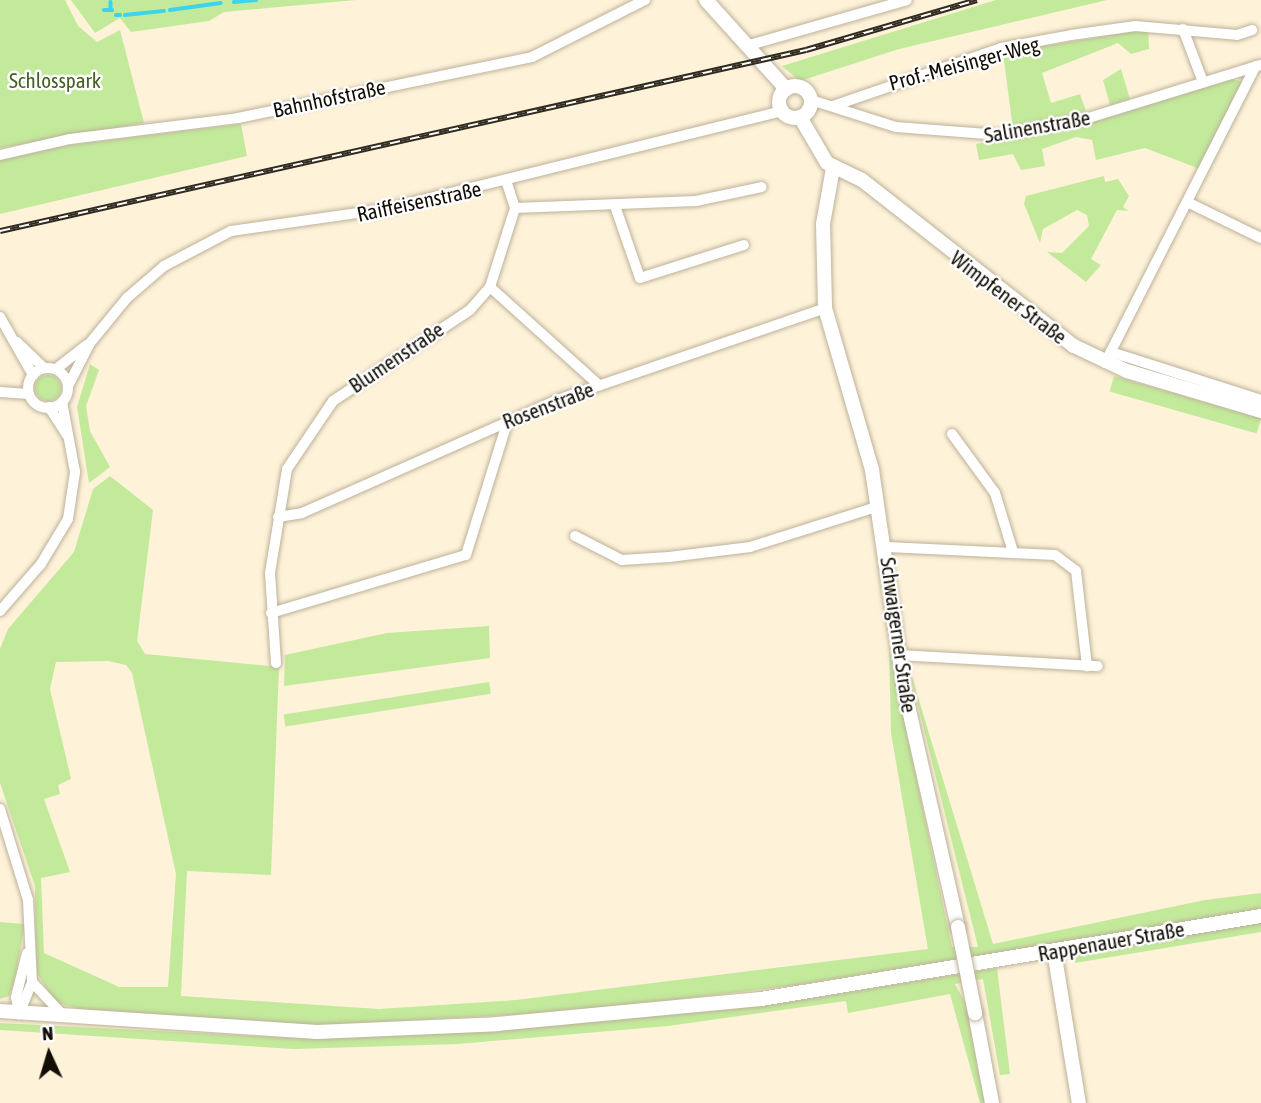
<!DOCTYPE html>
<meta charset="utf-8">
<style>
body{margin:0}
#map{position:relative;width:1261px;height:1103px;overflow:hidden;background:#fef2d9;font-family:"Asap Condensed",sans-serif}
div>[style]{position:absolute}
[style*='--x']{left:calc(var(--x)*1px);top:calc(var(--y)*1px);width:calc(var(--w)*1px);rotate:calc(var(--a)*1deg)}
.green>*{inset:0;background:#c3ea9b;transform-origin:0 0}
.round{border-radius:50%}
.stream>*{height:3.5px;margin:-1.75px;padding:0 1.75px;transform-origin:1.75px;border-radius:1.75px;background:#3ed3eb}
.roads{filter:drop-shadow(0 0 2px #bcb199) drop-shadow(0 0 2px #bcb199)}
.street>*{height:10px;margin:-5px;padding:0 5px;transform-origin:5px;border-radius:5px;background:#fff}
.street>.ring{margin:-5px;padding:0;box-sizing:content-box;background:none;border:10px solid #fff;border-radius:50%}
.secondary>*{height:14px;margin:-7px;padding:0 7px;transform-origin:7px;border-radius:7px;background:#fff}
.secondary>.ring{margin:-7px;padding:0;box-sizing:content-box;background:none;border:14px solid #fff;border-radius:50%}
.rail>*{height:6px;margin-top:-3px;transform-origin:0;background:repeating-linear-gradient(90deg,#fff 0 10px,#302b20 0 20px);box-sizing:border-box;border-block:2px solid #302b20}
.bridges{filter:drop-shadow(0 0 2px #bcb199) drop-shadow(0 0 2px #bcb199)}
.secondary-bridge>*{height:14px;margin:-7px;padding:0 7px;transform-origin:7px;border-radius:7px;background:#fff}
span{translate:-50% -50%;white-space:nowrap;text-align:center;line-height:1.15;-webkit-text-stroke:5px #fff;paint-order:stroke}
.street-label{font-size:21px;color:#120e06}
.park-label{font-size:21px;color:#456024}
.north{position:absolute;left:14px;top:1019px;width:70px;height:70px;-webkit-text-stroke:5px #fff;paint-order:stroke;rotate:356deg;font-size:19px;font-weight:700;line-height:28px;text-align:center;color:#120e06}
.north::after{content:'';display:block;margin:auto;width:24px;height:32px;background:#120e06;clip-path:polygon(50% 0,100% 100%,50% 72%,0 100%)}
</style>
<div id="map">
<div class="green">
<i style="clip-path:polygon(0 0,65px 0,78px 26px,97px 42px,120px 30px,144px 123px,0 148px)"></i>
<i style="clip-path:polygon(71px 0,356px 0,224px 12px,209px 21px,131px 32px,120px 18px,95px 33px)"></i>
<i style="clip-path:polygon(996px 0,1107px 0,899px 49px,800px 81px,782px 66px)"></i>
<i style="clip-path:polygon(1148px 29px,1149px 49px,1131px 54px,1118px 43px,1042px 73px,1051px 103px,1080px 94px,1087px 114px,1013px 129px,1003px 53px)"></i>
<i style="clip-path:polygon(1121px 69px,1130px 99px,1110px 105px,1103px 80px)"></i>
<i style="clip-path:polygon(1231px 79px,1244px 82px,1200px 169px,1145px 148px,1096px 160px,1092px 140px,1076px 137px,1042px 149px,1045px 166px,1021px 170px,1013px 154px,979px 160px,976px 144px,1087px 124px)"></i>
<i style="clip-path:polygon(241px 124px,247px 156px,0 214px,0 160px,69px 145px)"></i>
<i style="clip-path:polygon(1104px 176px,1105px 182px,1118px 179px,1129px 196px,1123px 207px,1129px 211px,1117px 210px,1091px 259px,1101px 265px,1086px 282px,1047px 252px,1062px 253px,1089px 226px,1087px 215px,1077px 210px,1043px 229px,1040px 243px,1024px 204px,1026px 196px)"></i>
<i style="clip-path:polygon(90px 364px,99px 370px,86px 406px,90px 431px,110px 467px,89px 483px,77px 407px)"></i>
<i class="round" style="left:35px;top:375px;width:26px;height:26px"></i>
<i style="left:1114px;top:376px;width:153px;height:16px;rotate:16deg"></i>
<i style="clip-path:polygon(evenodd,110px 476px,153px 510px,137px 641px,145px 654px,279px 667px,271px 875px,187px 871px,181px 996px,379px 1009px,516px 1000px,928px 949px,891px 733px,889px 648px,952px 947px,978px 947px,907px 661px,993px 944px,1205px 900px,1261px 893px,1261px 910px,798px 985px,581px 1011px,308px 1026px,96px 1013px,56px 1003px,36px 972px,35px 886px,0 783px,0 649px,8px 629px,74px 552px,93px 489px,110px 476px,108px 661px,126px 665px,132px 673px,176px 874px,168px 987px,119px 987px,44px 953px,41px 878px,70px 872px,44px 799px,60px 794px,58px 785px,71px 779px,50px 689px,56px 662px,108px 661px)"></i>
<i style="clip-path:polygon(489px 626px,490px 658px,284px 686px,285px 655px,387px 633px)"></i>
<i style="left:489px;top:682px;width:12px;height:208px;rotate:81deg"></i>
<i style="clip-path:polygon(0 922px,25px 924px,15px 979px,9px 996px,0 999px)"></i>
<i style="clip-path:polygon(1261px 922px,1261px 932px,1075px 963px,1073px 955px)"></i>
<i style="clip-path:polygon(997px 968px,1010px 1074px,1000px 1075px,983px 979px,955px 984px,966px 1004px,986px 1103px,980px 1103px,950px 994px,848px 1013px,846px 1001px,668px 1026px,458px 1044px,293px 1049px,0 1030px,0 1023px,318px 1039px,497px 1031px,762px 1006px)"></i>
</div>
<div class="stream">
<i style="--x:111;--y:2;--w:5;--a:90"></i>
<i style="--x:234;--y:2;--w:22;--a:-5"></i>
<i style="--x:104;--y:10;--w:8;--a:0"></i>
<i style="--x:170;--y:10;--w:51;--a:-7.8"></i>
<i style="--x:116;--y:15;--w:4;--a:0"></i>
<i style="--x:125;--y:15;--w:39;--a:-6"></i>
</div>
<div class="roads">
<div class="street">
<i style="--x:1183;--y:29;--w:57;--a:69.3"></i>
<i style="--x:746;--y:46;--w:167;--a:-15.9"></i>
<i style="--x:811;--y:100;--w:89;--a:17.6"></i>
<i style="--x:896;--y:127;--w:104;--a:4.4"></i>
<i style="--x:1000;--y:135;--w:86;--a:-10.7"></i>
<i style="--x:1085;--y:119;--w:184;--a:-17.1"></i>
<i style="--x:833;--y:106;--w:178;--a:-19"></i>
<i style="--x:1001;--y:48;--w:71;--a:-10.5"></i>
<i style="--x:1071;--y:35;--w:65;--a:-8"></i>
<i style="--x:1135;--y:26;--w:102;--a:5"></i>
<i style="--x:1237;--y:35;--w:16;--a:-18"></i>
<i style="--x:0;--y:155;--w:72;--a:-12.9"></i>
<i style="--x:70;--y:139;--w:169;--a:-7.1"></i>
<i style="--x:238;--y:118;--w:300;--a:-11.7"></i>
<i style="--x:532;--y:57;--w:127;--a:-26.8"></i>
<i style="--x:1189;--y:203;--w:80;--a:25.9"></i>
<i style="--x:615;--y:206;--w:76;--a:70.9"></i>
<i style="--x:640;--y:278;--w:109;--a:-17.6"></i>
<i style="--x:515;--y:208;--w:181;--a:-2.2"></i>
<i style="--x:696;--y:201;--w:67;--a:-12"></i>
<i style="--x:490;--y:287;--w:147;--a:42"></i>
<i style="--x:0;--y:317;--w:67;--a:60.4"></i>
<i style="--x:17;--y:342;--w:37;--a:44"></i>
<i style="--x:1111;--y:352;--w:157;--a:17.7"></i>
<i style="--x:1105;--y:363;--w:333;--a:-63.1"></i>
<i class="ring" style="left:28px;top:368px;width:30px;height:30px"></i>
<i style="--x:56;--y:369;--w:39;--a:-38"></i>
<i style="--x:68;--y:386;--w:48;--a:-62.9"></i>
<i style="--x:90;--y:343;--w:58;--a:-50.6"></i>
<i style="--x:127;--y:298;--w:49;--a:-40.9"></i>
<i style="--x:164;--y:266;--w:76;--a:-27.6"></i>
<i style="--x:231;--y:231;--w:157;--a:-8.1"></i>
<i style="--x:386;--y:209;--w:408;--a:-13.9"></i>
<i style="--x:0;--y:392;--w:29;--a:4"></i>
<i style="--x:49;--y:407;--w:33;--a:57"></i>
<i style="--x:952;--y:434;--w:73;--a:53.9"></i>
<i style="--x:995;--y:493;--w:62;--a:73"></i>
<i style="--x:278;--y:517;--w:24;--a:-9"></i>
<i style="--x:302;--y:513;--w:279;--a:-23.9"></i>
<i style="--x:557;--y:400;--w:283;--a:-18.9"></i>
<i style="--x:575;--y:536;--w:53;--a:27.1"></i>
<i style="--x:622;--y:560;--w:47;--a:-3.7"></i>
<i style="--x:669;--y:557;--w:82;--a:-7"></i>
<i style="--x:750;--y:547;--w:135;--a:-17.6"></i>
<i style="--x:887;--y:547;--w:168;--a:2.7"></i>
<i style="--x:1055;--y:555;--w:26;--a:37"></i>
<i style="--x:1076;--y:571;--w:96;--a:83.4"></i>
<i style="--x:0;--y:611;--w:62;--a:-48.9"></i>
<i style="--x:41;--y:564;--w:52;--a:-59"></i>
<i style="--x:68;--y:519;--w:48;--a:-81.5"></i>
<i style="--x:75;--y:472;--w:71;--a:-100.5"></i>
<i style="--x:271;--y:613;--w:203;--a:-16.6"></i>
<i style="--x:466;--y:555;--w:141;--a:-72.7"></i>
<i style="--x:899;--y:655;--w:199;--a:3.2"></i>
<i style="--x:276;--y:663;--w:90;--a:-93.8"></i>
<i style="--x:270;--y:573;--w:105;--a:-80.7"></i>
<i style="--x:287;--y:469;--w:82;--a:-55.9"></i>
<i style="--x:333;--y:401;--w:164;--a:-33.6"></i>
<i style="--x:470;--y:310;--w:30;--a:-49"></i>
<i style="--x:490;--y:287;--w:83;--a:-72.4"></i>
<i style="--x:515;--y:208;--w:28;--a:-108"></i>
<i style="--x:0;--y:809;--w:95;--a:72.9"></i>
<i style="--x:28;--y:900;--w:82;--a:87.2"></i>
<i style="--x:32;--y:982;--w:35;--a:112"></i>
<i style="--x:32;--y:982;--w:44;--a:46.8"></i>
<i style="--x:19;--y:1014;--w:17;--a:-100"></i>
<i style="--x:16;--y:997;--w:45;--a:-76"></i>
</div>
<div class="secondary">
<i style="--x:706;--y:0;--w:120;--a:48"></i>
<i class="ring" style="left:779px;top:86px;width:18px;height:18px"></i>
<i style="--x:800;--y:117;--w:53;--a:59.6"></i>
<i style="--x:827;--y:163;--w:39;--a:26"></i>
<i style="--x:862;--y:180;--w:269;--a:38.1"></i>
<i style="--x:1074;--y:346;--w:59;--a:25.3"></i>
<i style="--x:1127;--y:371;--w:140;--a:16.6"></i>
<i style="--x:833;--y:168;--w:57;--a:100.1"></i>
<i style="--x:823;--y:224;--w:84;--a:88.6"></i>
<i style="--x:825;--y:308;--w:169;--a:73.8"></i>
<i style="--x:872;--y:470;--w:215;--a:81.7"></i>
<i style="--x:903;--y:683;--w:250;--a:77.3"></i>
<i style="--x:1054;--y:951;--w:154;--a:80.7"></i>
<i style="--x:0;--y:1011;--w:318;--a:3.8"></i>
<i style="--x:317;--y:1032;--w:180;--a:-2.5"></i>
<i style="--x:497;--y:1024;--w:265;--a:-5.4"></i>
<i style="--x:761;--y:999;--w:507;--a:-9.43"></i>
<i style="--x:975;--y:1013;--w:92;--a:79.3"></i>
</div>
</div>
<div class="rail">
<i style="--x:0;--y:231;--w:826;--a:-12.66"></i>
<i style="--x:806;--y:50;--w:178;--a:-16.3"></i>
</div>
<div class="bridges">
<div class="secondary-bridge">
<i style="--x:958;--y:927;--w:88;--a:78.8"></i>
</div>
</div>
<div class="street-label">
<span style="left:964px;top:63px;rotate:-15deg">Prof.-Meisinger-Weg</span>
<span style="left:329px;top:98px;rotate:-12deg">Bahnhofstraße</span>
<span style="left:1037px;top:126px;rotate:-10deg">Salinenstraße</span>
<span style="left:419px;top:201px;rotate:-12deg">Raiffeisenstraße</span>
<span style="left:1009px;top:297px;rotate:37deg">Wimpfener Straße</span>
<span style="left:396px;top:357px;rotate:-34deg">Blumenstraße</span>
<span style="left:548px;top:405px;rotate:-21deg">Rosenstraße</span>
<span style="left:899px;top:635px;rotate:82deg">Schwaigerner Straße</span>
<span style="left:1111px;top:941px;rotate:-10deg">Rappenauer Straße</span>
</div>
<div class="park-label">
<span style="left:55px;top:80px">Schlosspark</span>
</div>
<div class="north">N</div>
</div>
